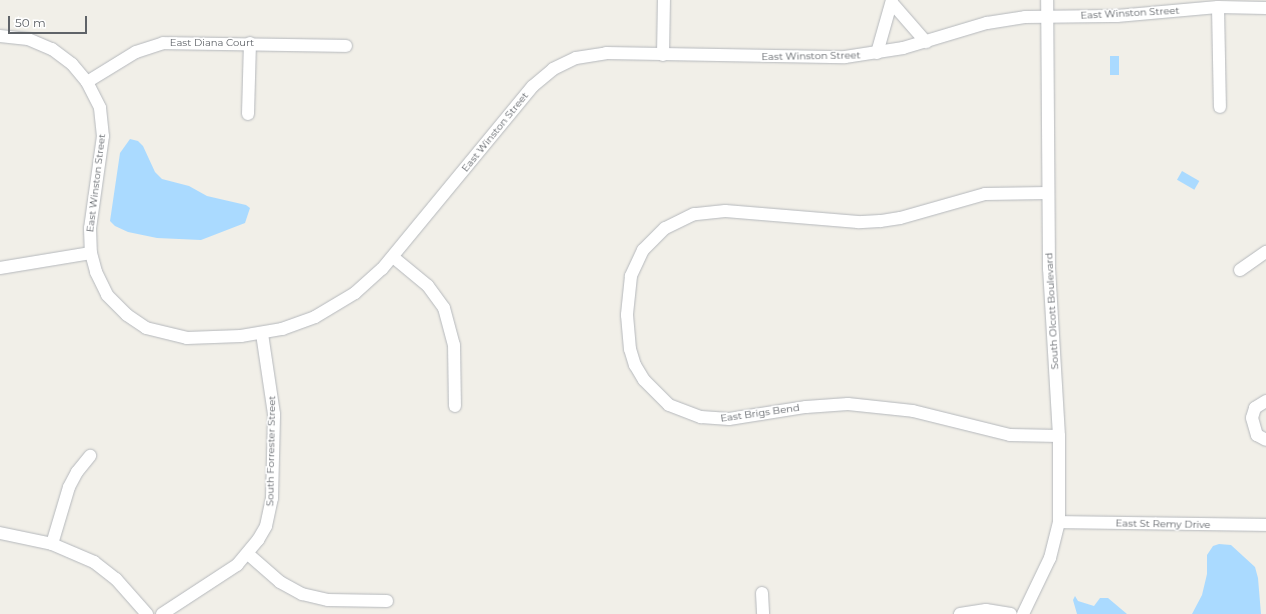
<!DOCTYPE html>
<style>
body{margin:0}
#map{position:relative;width:1266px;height:614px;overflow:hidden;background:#f1efe8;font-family:Montserrat,sans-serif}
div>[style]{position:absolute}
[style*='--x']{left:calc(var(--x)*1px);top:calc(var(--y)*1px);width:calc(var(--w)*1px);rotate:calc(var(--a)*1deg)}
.water>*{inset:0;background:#aadaff;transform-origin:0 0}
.roads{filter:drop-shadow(0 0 1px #b5b8bc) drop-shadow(0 0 1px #b5b8bc)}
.minor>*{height:12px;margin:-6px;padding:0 6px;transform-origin:6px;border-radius:6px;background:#fff}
span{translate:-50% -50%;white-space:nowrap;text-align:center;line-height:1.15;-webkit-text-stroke:3px #fff;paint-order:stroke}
.street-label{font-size:10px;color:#5f6368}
.scale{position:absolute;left:8px;top:16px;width:79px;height:18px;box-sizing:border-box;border:2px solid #5f6368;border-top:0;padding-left:5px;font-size:12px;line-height:14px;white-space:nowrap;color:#5f6368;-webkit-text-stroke:3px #fff;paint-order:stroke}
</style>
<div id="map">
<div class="water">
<i style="left:1110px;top:56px;width:9px;height:19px"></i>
<i style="clip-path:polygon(130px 139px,138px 141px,143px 146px,155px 172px,162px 179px,189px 186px,207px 196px,246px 205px,250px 208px,245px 223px,201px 240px,157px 238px,128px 232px,115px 226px,110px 221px,120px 153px)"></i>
<i style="left:1182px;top:171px;width:20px;height:10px;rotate:30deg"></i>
<i style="clip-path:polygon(1219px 544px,1231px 545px,1255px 567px,1258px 578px,1261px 614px,1192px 614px,1202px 595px,1207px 574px,1207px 555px,1213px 546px)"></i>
<i style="clip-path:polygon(1075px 596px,1078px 601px,1094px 606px,1100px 598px,1108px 598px,1127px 614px,1077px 614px,1073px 600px)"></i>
</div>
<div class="roads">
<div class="minor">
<i style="--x:892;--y:3;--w:52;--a:48.9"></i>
<i style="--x:1218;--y:7;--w:100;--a:88.9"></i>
<i style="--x:0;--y:36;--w:28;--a:6"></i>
<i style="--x:28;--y:39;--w:26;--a:23"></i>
<i style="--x:52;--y:49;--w:25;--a:37"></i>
<i style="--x:72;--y:64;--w:23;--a:50"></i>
<i style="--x:87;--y:82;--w:29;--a:63"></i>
<i style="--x:100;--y:108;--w:28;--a:84"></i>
<i style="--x:103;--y:136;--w:93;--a:98"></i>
<i style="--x:90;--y:228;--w:25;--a:88"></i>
<i style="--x:91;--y:253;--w:20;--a:75"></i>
<i style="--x:96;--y:272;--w:25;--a:64"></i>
<i style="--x:107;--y:295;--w:28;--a:45"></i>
<i style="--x:127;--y:315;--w:23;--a:34"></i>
<i style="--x:146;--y:328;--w:42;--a:13.7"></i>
<i style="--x:187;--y:338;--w:54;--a:-2.1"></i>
<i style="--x:241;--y:336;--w:42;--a:-9.7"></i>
<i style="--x:282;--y:329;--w:35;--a:-20"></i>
<i style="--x:315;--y:317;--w:47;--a:-31"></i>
<i style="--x:355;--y:293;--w:36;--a:-42"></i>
<i style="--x:382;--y:269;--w:237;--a:-50.5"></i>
<i style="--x:533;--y:86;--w:26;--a:-40"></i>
<i style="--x:553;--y:69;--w:25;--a:-26"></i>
<i style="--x:576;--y:58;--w:30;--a:-9"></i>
<i style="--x:606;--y:53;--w:239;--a:1"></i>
<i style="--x:845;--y:57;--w:59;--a:-8.8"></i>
<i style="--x:903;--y:48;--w:88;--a:-16.6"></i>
<i style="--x:987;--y:23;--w:38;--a:-9"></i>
<i style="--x:1025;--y:17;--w:92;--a:-0.6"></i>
<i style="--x:1117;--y:16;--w:101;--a:-5.1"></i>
<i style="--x:1218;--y:7;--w:48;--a:1.2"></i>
<i style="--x:877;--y:53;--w:55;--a:-74.2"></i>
<i style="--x:663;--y:55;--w:55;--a:-89"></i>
<i style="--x:87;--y:82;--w:57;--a:-31.5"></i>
<i style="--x:136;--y:52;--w:28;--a:-18"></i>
<i style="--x:163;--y:43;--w:183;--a:0.9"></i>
<i style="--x:248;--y:114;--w:71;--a:-88.4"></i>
<i style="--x:1048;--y:193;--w:63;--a:179.1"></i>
<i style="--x:985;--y:194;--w:88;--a:164.2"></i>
<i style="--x:900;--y:218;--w:20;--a:171"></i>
<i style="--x:880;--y:221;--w:22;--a:177"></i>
<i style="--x:858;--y:222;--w:133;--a:-175.3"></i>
<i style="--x:725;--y:211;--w:31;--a:174"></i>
<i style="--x:694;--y:214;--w:32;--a:154"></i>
<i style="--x:665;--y:228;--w:31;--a:135"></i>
<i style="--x:643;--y:250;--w:29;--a:115"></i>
<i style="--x:631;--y:276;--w:39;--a:96"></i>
<i style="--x:627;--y:315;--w:34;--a:85"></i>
<i style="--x:630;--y:349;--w:17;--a:73"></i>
<i style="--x:635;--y:365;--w:17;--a:59"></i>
<i style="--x:644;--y:380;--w:35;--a:45"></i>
<i style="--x:669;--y:405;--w:34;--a:21"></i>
<i style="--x:701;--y:417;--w:28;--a:4"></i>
<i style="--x:729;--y:419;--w:78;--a:-8.9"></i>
<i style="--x:806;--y:407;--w:42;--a:-4.1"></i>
<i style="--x:848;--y:404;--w:65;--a:6.1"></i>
<i style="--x:913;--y:411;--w:100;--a:13.9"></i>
<i style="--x:1010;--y:435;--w:49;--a:1.2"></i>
<i style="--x:393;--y:257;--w:45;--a:39.6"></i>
<i style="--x:428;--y:286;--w:27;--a:54"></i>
<i style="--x:444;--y:308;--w:38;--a:75"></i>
<i style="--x:454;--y:345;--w:61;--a:89.1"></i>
<i style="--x:0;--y:268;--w:92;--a:-9.4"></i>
<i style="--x:1240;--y:270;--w:32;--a:-35"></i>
<i style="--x:1266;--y:401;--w:13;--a:148"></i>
<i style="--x:1255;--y:408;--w:10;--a:107"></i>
<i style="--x:1252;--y:418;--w:18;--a:74"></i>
<i style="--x:1257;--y:435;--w:10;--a:29"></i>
<i style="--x:1059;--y:522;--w:207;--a:0.8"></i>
<i style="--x:0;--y:533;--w:53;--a:11.9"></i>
<i style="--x:52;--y:544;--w:46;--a:23.2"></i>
<i style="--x:94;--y:562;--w:28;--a:38"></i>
<i style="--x:116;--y:579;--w:47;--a:48.5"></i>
<i style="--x:52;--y:544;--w:59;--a:-73.4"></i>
<i style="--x:69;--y:487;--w:17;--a:-62"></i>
<i style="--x:77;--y:472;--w:21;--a:-51"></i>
<i style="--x:248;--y:554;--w:43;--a:41.2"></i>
<i style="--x:280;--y:582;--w:25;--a:29"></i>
<i style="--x:302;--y:594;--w:27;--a:13"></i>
<i style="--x:328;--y:600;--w:59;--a:1"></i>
<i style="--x:762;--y:593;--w:21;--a:87"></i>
<i style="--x:162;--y:614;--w:90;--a:-33.2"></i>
<i style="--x:237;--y:565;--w:33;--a:-50"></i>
<i style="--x:258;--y:540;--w:16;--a:-60"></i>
<i style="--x:266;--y:526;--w:29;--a:-78"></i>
<i style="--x:272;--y:498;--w:84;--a:-88.6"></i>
<i style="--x:274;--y:414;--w:81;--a:-98.5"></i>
<i style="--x:960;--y:614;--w:26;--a:-9"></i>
<i style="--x:986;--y:610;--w:25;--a:9"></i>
<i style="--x:1023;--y:614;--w:62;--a:-64.3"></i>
<i style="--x:1050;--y:558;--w:37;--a:-76"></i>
<i style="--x:1059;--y:522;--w:86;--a:-90"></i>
<i style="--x:1059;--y:436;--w:167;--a:-93.4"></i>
<i style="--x:1049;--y:269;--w:269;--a:-90.4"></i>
</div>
</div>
<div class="street-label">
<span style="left:1130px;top:13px;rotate:-3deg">East Winston Street</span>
<span style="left:212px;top:43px">East Diana Court</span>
<span style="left:811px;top:56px;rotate:-1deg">East Winston Street</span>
<span style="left:495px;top:132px;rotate:-51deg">East Winston Street</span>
<span style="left:96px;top:183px;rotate:-83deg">East Winston Street</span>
<span style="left:1052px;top:311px;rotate:-93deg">South Olcott Boulevard</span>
<span style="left:760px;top:413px;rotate:-8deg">East Brigs Bend</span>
<span style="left:271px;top:451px;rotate:-89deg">South Forrester Street</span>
<span style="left:1163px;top:524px;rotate:1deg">East St Remy Drive</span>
</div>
<div class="scale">50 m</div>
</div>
